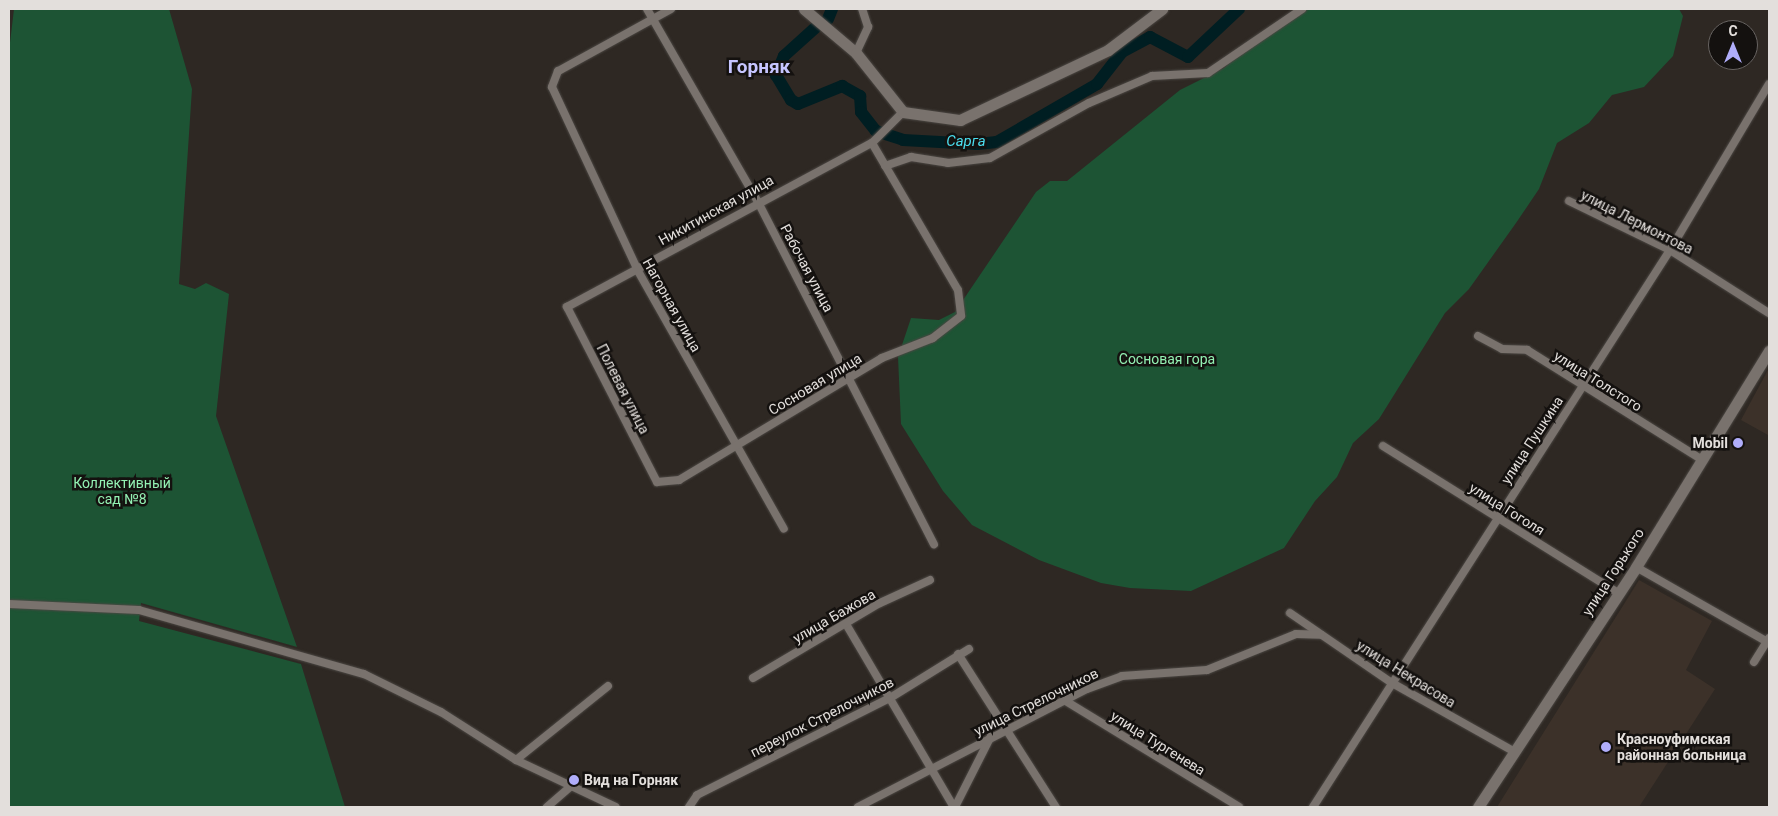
<!DOCTYPE html>
<meta charset="utf-8">
<style>
body{margin:0}
#map{position:relative;width:1778px;height:816px;overflow:hidden;background:#2e2823;font-family:Roboto,sans-serif}
div>[style]{position:absolute}
[style*='--x']{left:calc(var(--x)*1px);top:calc(var(--y)*1px);width:calc(var(--w)*1px);rotate:calc(var(--a)*1deg)}
.built>*{inset:0;background:#3c3129}
.green>*{inset:0;background:#1d5434}
.river>*{height:12px;margin:-6px;padding:0 6px;transform-origin:6px;border-radius:6px;background:#001e22}
.roads{filter:drop-shadow(0 0 1px #4b4743) drop-shadow(0 0 1px #4b4743)}
.street>*{height:8px;margin:-4px;padding:0 4px;transform-origin:4px;border-radius:4px;background:#79726d}
.secondary>*{height:11px;margin:-5.5px;padding:0 5.5px;transform-origin:5.5px;border-radius:5.5px;background:#79726d}
.dots>*{width:14px;height:14px;translate:-50% -50%;box-sizing:border-box;border:2px solid #14110f;border-radius:50%}
span{translate:-50% -50%;white-space:nowrap;text-align:center;line-height:1.15;-webkit-text-stroke:5px #14110f;paint-order:stroke}
.street-label{font-size:14px;color:#e3dfdc}
.park-label{font-size:14px;color:#93f1b3}
.poi-label{font-size:14px;color:#e3dfdc;font-weight:700}
.right{translate:-100% -50%;text-align:right}
.left{translate:0 -50%;text-align:left}
.water-label{font-size:15px;color:#4adeef;font-style:italic}
.district-label{font-size:19px;color:#c6c5ff;font-weight:700}
.frame{position:absolute;inset:0;border:10px solid #e3dfdc;pointer-events:none}
.north{position:absolute;left:1708px;top:20px;width:50px;height:50px;box-sizing:border-box;background:#14110f;border:1px solid #676361;border-radius:50%;rotate:0deg;font-size:14px;font-weight:700;line-height:20px;text-align:center;color:#e3dfdc}
.north::after{content:'';display:block;margin:auto;width:18px;height:22px;background:#b0adfa;clip-path:polygon(50% 0,100% 100%,50% 72%,0 100%)}
</style>
<div id="map">
<div class="built">
<i style="clip-path:polygon(1769px 368px,1769px 454px,1768px 435px,1741px 420px)"></i>
<i style="clip-path:polygon(1639px 580px,1712px 621px,1686px 670px,1715px 689px,1639px 807px,1497px 807px)"></i>
</div>
<div class="green">
<i style="clip-path:polygon(14px 9px,169px 9px,192px 89px,179px 284px,195px 289px,206px 283px,229px 294px,216px 416px,297px 647px,141px 603px,139px 621px,301px 664px,345px 807px,9px 807px,9px 51px)"></i>
<i style="clip-path:polygon(1308px 9px,1679px 9px,1683px 16px,1673px 56px,1644px 87px,1612px 95px,1589px 123px,1557px 143px,1539px 189px,1516px 223px,1469px 289px,1445px 313px,1379px 419px,1353px 443px,1337px 477px,1315px 501px,1284px 548px,1191px 591px,1130px 588px,1101px 583px,1039px 560px,972px 525px,943px 491px,901px 424px,898px 357px,911px 318px,939px 320px,955px 312px,1036px 192px,1050px 181px,1067px 181px,1180px 90px,1224px 68px,1258px 39px)"></i>
</div>
<div class="river">
<i style="--x:828;--y:19;--w:11;--a:-68"></i>
<i style="--x:815;--y:28;--w:42;--a:137.9"></i>
<i style="--x:784;--y:56;--w:21;--a:113"></i>
<i style="--x:776;--y:75;--w:29;--a:59"></i>
<i style="--x:791;--y:100;--w:8;--a:30"></i>
<i style="--x:798;--y:104;--w:48;--a:-22.2"></i>
<i style="--x:842;--y:86;--w:21;--a:29"></i>
<i style="--x:860;--y:96;--w:16;--a:86"></i>
<i style="--x:861;--y:112;--w:24;--a:52"></i>
<i style="--x:876;--y:131;--w:28;--a:18"></i>
<i style="--x:903;--y:140;--w:74;--a:3.1"></i>
<i style="--x:977;--y:144;--w:20;--a:-6"></i>
<i style="--x:997;--y:142;--w:116;--a:-30.1"></i>
<i style="--x:1097;--y:84;--w:41;--a:-52"></i>
<i style="--x:1122;--y:52;--w:32;--a:-28"></i>
<i style="--x:1150;--y:37;--w:43;--a:27.8"></i>
<i style="--x:1188;--y:57;--w:70;--a:-43.3"></i>
</div>
<div class="roads">
<div class="street">
<i style="--x:647;--y:9;--w:223;--a:60.1"></i>
<i style="--x:758;--y:202;--w:385;--a:62.8"></i>
<i style="--x:671;--y:9;--w:129;--a:151.2"></i>
<i style="--x:558;--y:71;--w:17;--a:111"></i>
<i style="--x:552;--y:87;--w:203;--a:64.9"></i>
<i style="--x:638;--y:271;--w:296;--a:60.5"></i>
<i style="--x:856;--y:53;--w:29;--a:-65"></i>
<i style="--x:868;--y:27;--w:19;--a:-108"></i>
<i style="--x:872;--y:143;--w:170;--a:59.7"></i>
<i style="--x:958;--y:290;--w:26;--a:83"></i>
<i style="--x:961;--y:316;--w:36;--a:142"></i>
<i style="--x:933;--y:338;--w:55;--a:158.6"></i>
<i style="--x:882;--y:358;--w:237;--a:149"></i>
<i style="--x:679;--y:480;--w:22;--a:175"></i>
<i style="--x:657;--y:482;--w:197;--a:-117.2"></i>
<i style="--x:567;--y:307;--w:346;--a:-28.3"></i>
<i style="--x:872;--y:143;--w:44;--a:-45"></i>
<i style="--x:885;--y:166;--w:28;--a:-19"></i>
<i style="--x:911;--y:157;--w:37;--a:9"></i>
<i style="--x:948;--y:163;--w:42;--a:-6.8"></i>
<i style="--x:990;--y:158;--w:113;--a:-29.1"></i>
<i style="--x:1089;--y:103;--w:69;--a:-23.2"></i>
<i style="--x:1152;--y:76;--w:56;--a:-3.1"></i>
<i style="--x:1208;--y:73;--w:114;--a:-34.2"></i>
<i style="--x:1569;--y:201;--w:112;--a:25.9"></i>
<i style="--x:1670;--y:250;--w:117;--a:32.5"></i>
<i style="--x:1478;--y:336;--w:27;--a:28"></i>
<i style="--x:1502;--y:349;--w:25;--a:2"></i>
<i style="--x:1527;--y:350;--w:205;--a:32.1"></i>
<i style="--x:1383;--y:446;--w:277;--a:32"></i>
<i style="--x:1636;--y:567;--w:153;--a:29.7"></i>
<i style="--x:9;--y:604;--w:130;--a:2.6"></i>
<i style="--x:139;--y:610;--w:234;--a:15.9"></i>
<i style="--x:364;--y:674;--w:86;--a:26.3"></i>
<i style="--x:441;--y:712;--w:89;--a:32.6"></i>
<i style="--x:516;--y:760;--w:110;--a:25.2"></i>
<i style="--x:1290;--y:613;--w:124;--a:34.5"></i>
<i style="--x:1392;--y:683;--w:139;--a:29.3"></i>
<i style="--x:846;--y:624;--w:212;--a:59.5"></i>
<i style="--x:958;--y:654;--w:182;--a:57.4"></i>
<i style="--x:1754;--y:662;--w:28;--a:-58"></i>
<i style="--x:753;--y:678;--w:147;--a:-30.6"></i>
<i style="--x:880;--y:603;--w:55;--a:-24.7"></i>
<i style="--x:1064;--y:700;--w:205;--a:31.4"></i>
<i style="--x:516;--y:760;--w:118;--a:-38.8"></i>
<i style="--x:547;--y:807;--w:32;--a:-41"></i>
<i style="--x:689;--y:807;--w:14;--a:-56"></i>
<i style="--x:697;--y:795;--w:216;--a:-26.7"></i>
<i style="--x:890;--y:698;--w:93;--a:-31.8"></i>
<i style="--x:858;--y:807;--w:258;--a:-27.3"></i>
<i style="--x:1087;--y:689;--w:37;--a:-20"></i>
<i style="--x:1122;--y:676;--w:85;--a:-4"></i>
<i style="--x:1207;--y:670;--w:96;--a:-22"></i>
<i style="--x:1296;--y:634;--w:25;--a:2"></i>
<i style="--x:955;--y:807;--w:80;--a:-63.1"></i>
<i style="--x:1313;--y:807;--w:662;--a:-57.34"></i>
<i style="--x:1670;--y:250;--w:193;--a:-59.2"></i>
</div>
<div class="secondary">
<i style="--x:804;--y:9;--w:68;--a:40.2"></i>
<i style="--x:856;--y:53;--w:75;--a:51.5"></i>
<i style="--x:903;--y:112;--w:58;--a:8"></i>
<i style="--x:960;--y:120;--w:164;--a:-25.3"></i>
<i style="--x:1108;--y:50;--w:68;--a:-37.2"></i>
<i style="--x:1478;--y:807;--w:287;--a:-56.6"></i>
<i style="--x:1636;--y:567;--w:254;--a:-58.4"></i>
</div>
</div>
<div class="dots">
<i style="left:1738px;top:443px;background:#b0adfa"></i>
<i style="left:1606px;top:747px;background:#b0adfa"></i>
<i style="left:574px;top:780px;background:#b0adfa"></i>
</div>
<div class="street-label">
<span style="left:716px;top:210px;rotate:-29deg">Никитинская улица</span>
<span style="left:1637px;top:222px;rotate:27deg">улица Лермонтова</span>
<span style="left:807px;top:268px;rotate:62deg">Рабочая улица</span>
<span style="left:672px;top:305px;rotate:61deg">Нагорная улица</span>
<span style="left:1598px;top:381px;rotate:32deg">улица Толстого</span>
<span style="left:815px;top:384px;rotate:-31deg">Сосновая улица</span>
<span style="left:623px;top:389px;rotate:63deg">Полевая улица</span>
<span style="left:1532px;top:440px;rotate:-57deg">улица Пушкина</span>
<span style="left:1507px;top:509px;rotate:32deg">улица Гоголя</span>
<span style="left:1613px;top:572px;rotate:-57deg">улица Горького</span>
<span style="left:834px;top:616px;rotate:-30deg">улица Бажова</span>
<span style="left:1406px;top:674px;rotate:32deg">улица Некрасова</span>
<span style="left:1036px;top:702px;rotate:-26deg">улица Стрелочников</span>
<span style="left:822px;top:717px;rotate:-27deg">переулок Стрелочников</span>
<span style="left:1158px;top:743px;rotate:32deg">улица Тургенева</span>
</div>
<div class="park-label">
<span style="left:1167px;top:359px">Сосновая гора</span>
<span style="left:122px;top:491px">Коллективный<br>сад №8</span>
</div>
<div class="poi-label">
<span class="right" style="left:1728px;top:443px">Mobil</span>
<span class="left" style="left:1617px;top:747px">Красноуфимская<br>районная больница</span>
<span class="left" style="left:584px;top:780px">Вид на Горняк</span>
</div>
<div class="water-label">
<span style="left:966px;top:142px">Сарга</span>
</div>
<div class="district-label">
<span style="left:759px;top:67px">Горняк</span>
</div>
<div class="frame"></div>
<div class="north">С</div>
</div>
